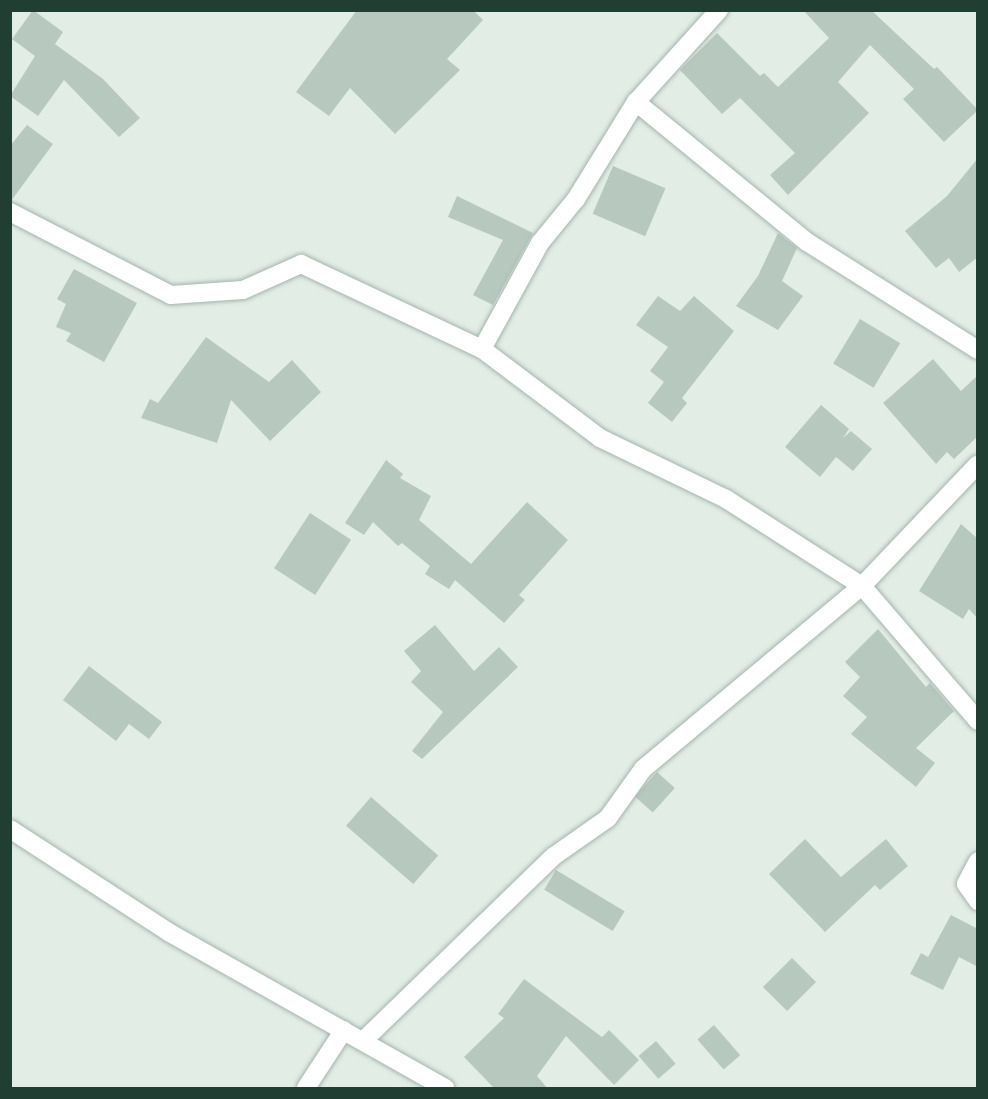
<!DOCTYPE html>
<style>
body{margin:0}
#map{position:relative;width:988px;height:1099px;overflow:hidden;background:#e2ede6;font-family:Arial,sans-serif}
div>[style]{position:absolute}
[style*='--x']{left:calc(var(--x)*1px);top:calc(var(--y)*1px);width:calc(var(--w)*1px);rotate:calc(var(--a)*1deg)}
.building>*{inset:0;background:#b7c8bf;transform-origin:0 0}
.roads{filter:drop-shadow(0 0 2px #a4b5ad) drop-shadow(0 0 2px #a4b5ad)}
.minor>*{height:18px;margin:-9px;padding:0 9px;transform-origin:9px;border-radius:9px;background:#fff}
span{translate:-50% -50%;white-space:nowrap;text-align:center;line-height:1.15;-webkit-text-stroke:6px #f2f9f5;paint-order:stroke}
.frame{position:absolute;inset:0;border:12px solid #213e33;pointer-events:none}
</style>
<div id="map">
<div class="building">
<i style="clip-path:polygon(33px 10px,63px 32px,55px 44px,103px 79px,140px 118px,119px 137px,64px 80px,38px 116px,10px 96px,35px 56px,12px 39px)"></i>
<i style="clip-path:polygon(357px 10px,473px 10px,483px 20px,447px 59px,460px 70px,395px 134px,350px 88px,329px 116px,296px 92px)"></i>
<i style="clip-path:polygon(803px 10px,871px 10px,934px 69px,937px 67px,978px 110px,944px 142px,903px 99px,914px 89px,870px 45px,838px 82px,869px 113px,788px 195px,770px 175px,795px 153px,740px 98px,722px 114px,680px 70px,717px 33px,760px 76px,764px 73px,778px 87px,829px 38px)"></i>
<i style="clip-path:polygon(27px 125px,53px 144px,11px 201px,10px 146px)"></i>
<i style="clip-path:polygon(978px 158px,978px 257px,959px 272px,949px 258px,936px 268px,905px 231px,947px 196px)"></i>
<i style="left:613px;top:166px;width:57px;height:52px;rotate:23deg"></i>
<i style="clip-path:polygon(457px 196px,533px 233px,493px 305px,473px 295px,503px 240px,448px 217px)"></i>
<i style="clip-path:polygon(778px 233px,797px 248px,782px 281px,803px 296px,778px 330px,736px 306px,758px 276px)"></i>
<i style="clip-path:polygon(74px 269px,137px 303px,104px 362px,66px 341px,71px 333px,56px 327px,66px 304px,57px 299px)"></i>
<i style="clip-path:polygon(658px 296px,680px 311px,694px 296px,734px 331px,682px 398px,687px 403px,672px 422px,648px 403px,664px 382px,650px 371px,668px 347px,636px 325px)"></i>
<i style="left:860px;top:319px;width:47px;height:52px;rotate:31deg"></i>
<i style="clip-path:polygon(206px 337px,269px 382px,292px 360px,321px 392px,270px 441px,231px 400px,217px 443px,141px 418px,150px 399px,158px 403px)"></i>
<i style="clip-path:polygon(933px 359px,961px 391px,978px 375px,978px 436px,954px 459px,947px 452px,936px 464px,883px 403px)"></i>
<i style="clip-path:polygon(821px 405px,849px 429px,843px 438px,851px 431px,872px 449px,853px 471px,836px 457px,820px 477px,785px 447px)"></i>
<i style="clip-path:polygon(386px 460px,403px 474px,400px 478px,431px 496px,419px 520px,471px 564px,527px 502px,568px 540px,519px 595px,525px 600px,504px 623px,455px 580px,449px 589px,425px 574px,430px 566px,402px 543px,398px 546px,373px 522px,364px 535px,345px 523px)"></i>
<i style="left:310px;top:513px;width:49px;height:66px;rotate:33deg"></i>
<i style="clip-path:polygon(961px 524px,978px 539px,978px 619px,969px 609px,963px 619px,919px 591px)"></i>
<i style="clip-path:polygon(435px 625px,474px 671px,499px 647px,518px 667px,422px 759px,412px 751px,443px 712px,411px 682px,421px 671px,404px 651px)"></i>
<i style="clip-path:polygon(878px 629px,926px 687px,930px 683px,954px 711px,916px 748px,935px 763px,916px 787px,851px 734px,867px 717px,843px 696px,860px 677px,845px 662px)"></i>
<i style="clip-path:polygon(89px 666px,162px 722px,149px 739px,129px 724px,116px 741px,63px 700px)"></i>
<i style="left:657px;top:772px;width:24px;height:33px;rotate:42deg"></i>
<i style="left:371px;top:797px;width:89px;height:38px;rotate:41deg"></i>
<i style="clip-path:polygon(805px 839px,841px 877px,886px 839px,908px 866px,880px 890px,875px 885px,825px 932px,769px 874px)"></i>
<i style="left:556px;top:870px;width:80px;height:23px;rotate:31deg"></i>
<i style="clip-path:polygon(951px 915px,978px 929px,978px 967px,959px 957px,943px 990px,910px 974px,921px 953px,928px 957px)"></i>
<i style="left:792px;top:958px;width:34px;height:41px;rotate:45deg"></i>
<i style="clip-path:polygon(524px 979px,602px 1037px,609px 1030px,639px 1060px,614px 1085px,566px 1036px,537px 1076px,548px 1089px,495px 1089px,464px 1057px,504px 1018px,498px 1014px)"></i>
<i style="left:714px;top:1025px;width:40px;height:22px;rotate:49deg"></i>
<i style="left:656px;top:1041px;width:30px;height:23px;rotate:49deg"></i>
</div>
<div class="roads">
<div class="minor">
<i style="--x:636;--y:102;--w:221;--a:39.3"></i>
<i style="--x:807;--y:242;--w:202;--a:32.3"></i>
<i style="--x:10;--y:212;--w:181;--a:27.3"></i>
<i style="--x:171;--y:295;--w:72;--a:-4"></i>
<i style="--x:243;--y:290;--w:64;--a:-24.1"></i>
<i style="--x:301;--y:264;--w:200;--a:25.2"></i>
<i style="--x:482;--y:349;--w:148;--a:37"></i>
<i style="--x:600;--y:438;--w:140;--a:25.8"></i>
<i style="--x:726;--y:499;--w:161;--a:32.6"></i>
<i style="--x:862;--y:586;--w:178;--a:49.3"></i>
<i style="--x:482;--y:349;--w:121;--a:-61.3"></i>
<i style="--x:540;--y:243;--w:57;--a:-50.7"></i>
<i style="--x:576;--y:199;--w:114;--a:-58.3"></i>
<i style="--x:636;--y:102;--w:124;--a:-47.9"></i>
<i style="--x:10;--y:829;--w:191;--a:33"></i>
<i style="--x:170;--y:933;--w:316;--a:29.4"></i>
<i style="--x:978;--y:861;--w:26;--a:118"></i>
<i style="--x:966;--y:884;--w:21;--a:55"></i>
<i style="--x:364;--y:1040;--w:264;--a:-44.1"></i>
<i style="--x:554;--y:856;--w:66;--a:-35.1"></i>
<i style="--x:608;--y:818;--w:60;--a:-54.5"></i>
<i style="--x:643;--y:769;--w:285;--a:-39.9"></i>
<i style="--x:862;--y:586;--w:168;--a:-46.4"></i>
<i style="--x:306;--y:1088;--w:69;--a:-56.8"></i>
</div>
</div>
<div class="frame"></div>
</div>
